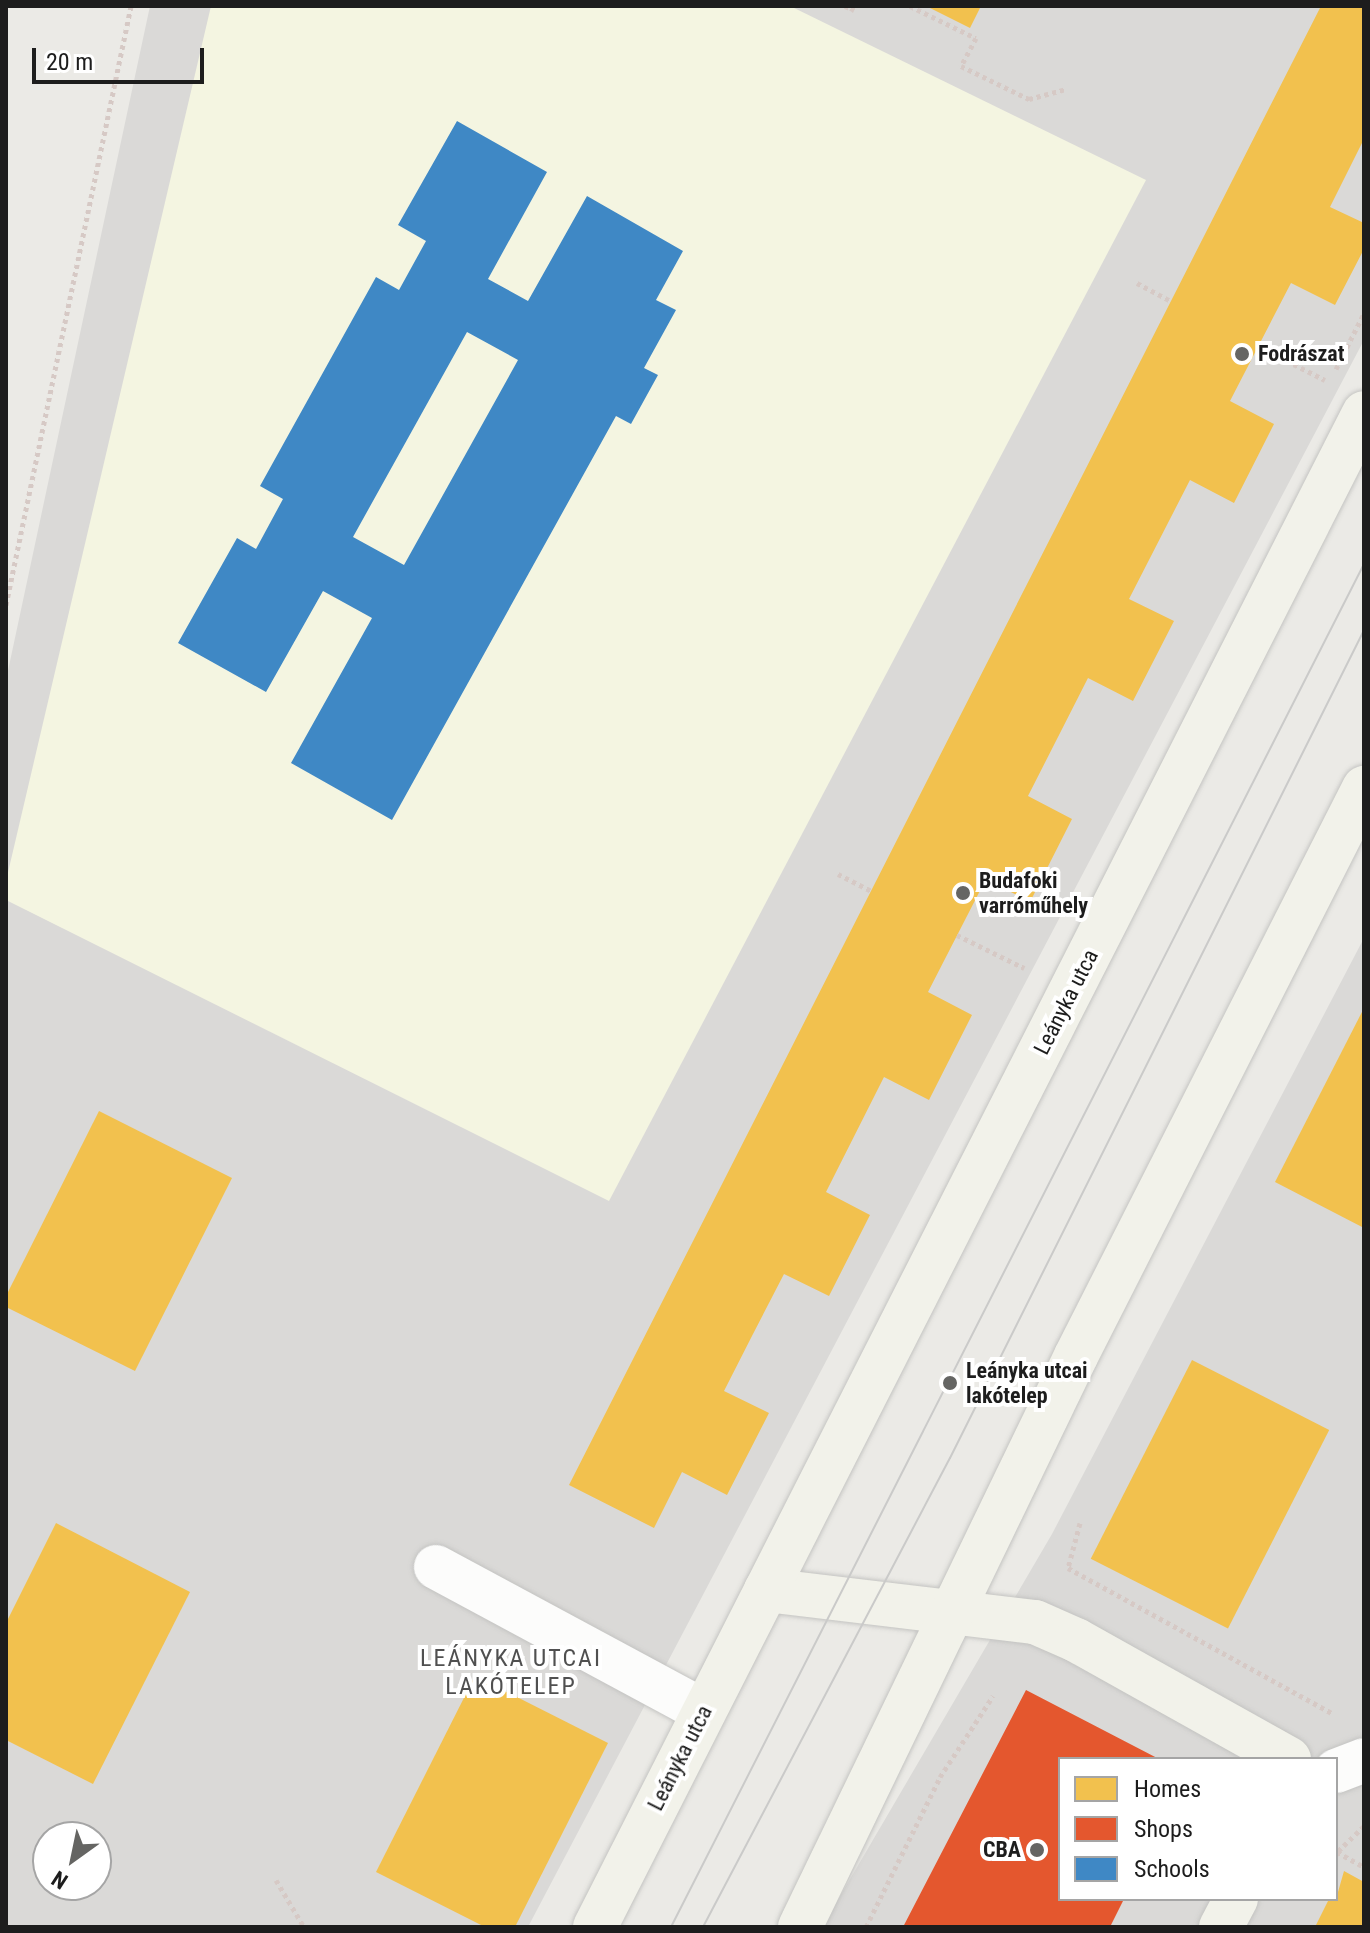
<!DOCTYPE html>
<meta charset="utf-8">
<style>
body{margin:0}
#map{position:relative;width:1370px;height:1933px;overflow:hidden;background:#ebeae6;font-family:"Roboto Condensed",sans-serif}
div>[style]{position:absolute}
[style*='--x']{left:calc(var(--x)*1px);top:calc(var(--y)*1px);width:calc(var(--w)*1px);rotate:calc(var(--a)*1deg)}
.residential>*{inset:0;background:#dad9d7}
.education>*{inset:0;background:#f4f5e1}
.homes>*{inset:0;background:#f2c14e;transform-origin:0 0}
.shops>*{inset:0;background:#e4572e}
.schools>*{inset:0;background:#3f88c5}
.path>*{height:5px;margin-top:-2.5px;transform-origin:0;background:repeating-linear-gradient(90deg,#d6c9c5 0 4px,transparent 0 8px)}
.roads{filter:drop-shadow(0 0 2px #c4c4c2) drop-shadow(0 0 2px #c4c4c2)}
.street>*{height:44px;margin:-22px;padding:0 22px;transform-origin:22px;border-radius:22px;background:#fcfcfb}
.secondary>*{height:44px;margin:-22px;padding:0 22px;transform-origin:22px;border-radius:22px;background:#f2f2ea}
.tram>*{height:2px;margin:-1px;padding:0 1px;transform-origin:1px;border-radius:1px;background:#cacac9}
.dots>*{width:22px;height:22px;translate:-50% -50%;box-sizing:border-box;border:4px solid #fff;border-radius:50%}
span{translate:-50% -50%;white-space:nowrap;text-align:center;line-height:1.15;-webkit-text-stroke:8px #fff;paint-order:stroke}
.poi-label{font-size:22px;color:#1d1d1d;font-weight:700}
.left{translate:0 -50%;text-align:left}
.right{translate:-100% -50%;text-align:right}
.street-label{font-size:22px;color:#1d1d1d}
.neighbourhood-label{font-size:24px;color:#505050;letter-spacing:2px}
.frame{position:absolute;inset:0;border:8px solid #1d1d1d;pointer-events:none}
.legend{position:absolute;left:1058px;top:1757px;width:280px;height:144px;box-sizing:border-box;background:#fff;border:2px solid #a5a5a5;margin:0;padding:10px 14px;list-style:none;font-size:24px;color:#1d1d1d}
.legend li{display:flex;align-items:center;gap:16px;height:40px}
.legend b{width:40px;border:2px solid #a5a5a5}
.north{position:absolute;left:32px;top:1821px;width:80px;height:80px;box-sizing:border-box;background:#fff;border:2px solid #a5a5a5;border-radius:50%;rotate:213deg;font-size:22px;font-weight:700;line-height:32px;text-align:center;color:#1d1d1d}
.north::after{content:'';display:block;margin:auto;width:28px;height:36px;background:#656563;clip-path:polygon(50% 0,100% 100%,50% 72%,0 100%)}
.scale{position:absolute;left:32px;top:48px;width:172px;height:36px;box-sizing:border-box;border:4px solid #1d1d1d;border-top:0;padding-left:10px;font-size:24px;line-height:28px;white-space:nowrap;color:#1d1d1d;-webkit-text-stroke:6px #fff;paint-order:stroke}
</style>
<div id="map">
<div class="residential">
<i style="clip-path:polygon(evenodd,150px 6px,1364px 6px,1364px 340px,528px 1927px,6px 1927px,6px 680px,150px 6px,48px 1837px,96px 1837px,96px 1885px,48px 1885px,48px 1837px)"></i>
<i style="clip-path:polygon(evenodd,1364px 938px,1364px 1927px,822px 1927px,1052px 1534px,1364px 938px,1060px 1759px,1336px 1759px,1336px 1899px,1060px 1899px,1060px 1759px)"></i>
</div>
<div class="education">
<i style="clip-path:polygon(211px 6px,790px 6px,1146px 180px,609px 1201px,6px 900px,6px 881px)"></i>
</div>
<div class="homes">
<i style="clip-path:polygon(926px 6px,981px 6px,970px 28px)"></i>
<i style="clip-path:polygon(1321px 6px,1364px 6px,1364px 139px,1330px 207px,1364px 223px,1364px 249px,1335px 305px,1291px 283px,1230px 401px,1274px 424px,1234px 503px,1190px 480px,1129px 599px,1174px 621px,1133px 701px,1088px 678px,1028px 796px,1072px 819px,1030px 902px,986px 879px,928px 992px,972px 1015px,929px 1100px,884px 1077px,826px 1192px,870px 1215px,829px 1296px,784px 1274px,753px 1334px,724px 1391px,769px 1413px,727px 1495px,682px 1472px,654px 1528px,569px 1485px)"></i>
<i style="clip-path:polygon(1364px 1008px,1364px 1228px,1275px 1182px)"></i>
<i style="clip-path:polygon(99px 1111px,232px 1178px,135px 1371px,6px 1307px,6px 1296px)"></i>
<i style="left:1192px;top:1360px;width:154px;height:223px;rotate:27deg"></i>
<i style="clip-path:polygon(56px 1523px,190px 1592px,93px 1784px,6px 1740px,6px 1623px)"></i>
<i style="clip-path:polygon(475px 1676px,608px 1743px,515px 1927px,485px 1927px,376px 1872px)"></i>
<i style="clip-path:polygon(1344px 1871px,1364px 1882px,1364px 1927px,1315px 1927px,1329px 1899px,1336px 1899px)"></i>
</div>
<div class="shops">
<i style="clip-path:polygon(1026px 1690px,1159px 1759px,1060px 1759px,1060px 1899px,1124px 1899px,1110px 1927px,903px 1927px)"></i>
</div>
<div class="schools">
<i style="clip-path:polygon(evenodd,457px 121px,547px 172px,488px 279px,528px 301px,587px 196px,683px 251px,656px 300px,676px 310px,644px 368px,658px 375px,631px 424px,616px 416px,392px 820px,291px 763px,372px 618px,323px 591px,266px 692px,178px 643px,237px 538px,256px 549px,283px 499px,260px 486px,376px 277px,399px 290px,426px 241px,398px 225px,457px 121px,467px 332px,518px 360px,404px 565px,353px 537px,467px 332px)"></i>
</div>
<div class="path">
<i style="--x:845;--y:6;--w:10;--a:24"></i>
<i style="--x:854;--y:10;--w:7;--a:-146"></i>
<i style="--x:910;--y:6;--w:73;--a:25.9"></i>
<i style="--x:976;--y:38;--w:32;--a:118"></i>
<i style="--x:961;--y:66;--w:76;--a:25.9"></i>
<i style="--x:1029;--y:99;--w:38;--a:-15"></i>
<i style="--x:1137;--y:283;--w:38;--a:28"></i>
<i style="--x:1258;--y:346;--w:75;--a:26.9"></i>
<i style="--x:1336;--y:369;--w:63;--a:-63.4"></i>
<i style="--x:6;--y:605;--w:612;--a:-78.21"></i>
<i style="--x:838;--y:874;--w:37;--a:27"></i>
<i style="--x:957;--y:935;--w:75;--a:26.2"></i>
<i style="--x:1080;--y:1523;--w:47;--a:104.9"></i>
<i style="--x:1068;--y:1568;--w:303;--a:28.8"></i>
<i style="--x:1364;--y:1826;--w:37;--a:136"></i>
<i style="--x:1337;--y:1852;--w:31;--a:29"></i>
<i style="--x:276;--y:1880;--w:55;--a:59.2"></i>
<i style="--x:866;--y:1927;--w:167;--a:-63.7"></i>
<i style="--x:940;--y:1777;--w:97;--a:-56.8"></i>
</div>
<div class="roads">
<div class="street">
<i style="--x:436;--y:1567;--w:303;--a:28.3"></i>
<i style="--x:1336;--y:1771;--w:30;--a:-21"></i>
</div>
<div class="secondary">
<i style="--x:766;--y:1590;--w:271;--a:6.8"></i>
<i style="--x:1035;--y:1622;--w:45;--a:23.7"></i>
<i style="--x:1076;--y:1640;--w:244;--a:29.2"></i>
<i style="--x:595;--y:1927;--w:1698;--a:-63.07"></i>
<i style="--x:800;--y:1927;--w:634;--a:-64.2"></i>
<i style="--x:1076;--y:1356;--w:637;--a:-63.11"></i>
<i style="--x:1221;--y:1927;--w:32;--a:-62"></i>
</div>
</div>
<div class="tram">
<i style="--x:671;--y:1927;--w:1529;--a:-63.05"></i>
<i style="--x:703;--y:1927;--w:530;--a:-62.23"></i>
<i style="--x:950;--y:1458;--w:926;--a:-63.43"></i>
</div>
<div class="dots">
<i style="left:1242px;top:354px;background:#656563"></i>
<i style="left:963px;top:893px;background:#656563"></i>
<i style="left:950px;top:1383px;background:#656563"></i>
<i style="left:1037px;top:1850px;background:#656563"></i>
</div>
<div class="poi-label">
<span class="left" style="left:1258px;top:354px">Fodrászat</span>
<span class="left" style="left:979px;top:893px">Budafoki<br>varróműhely</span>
<span class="left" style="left:966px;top:1383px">Leányka utcai<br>lakótelep</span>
<span class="right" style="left:1021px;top:1850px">CBA</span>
</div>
<div class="street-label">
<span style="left:1066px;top:1002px;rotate:-63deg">Leányka utca</span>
<span style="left:680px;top:1758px;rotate:-63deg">Leányka utca</span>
</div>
<div class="neighbourhood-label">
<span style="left:511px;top:1673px">LEÁNYKA UTCAI<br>LAKÓTELEP</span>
</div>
<div class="frame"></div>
<ul class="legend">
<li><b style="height:22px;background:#f2c14e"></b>Homes</li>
<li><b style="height:22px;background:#e4572e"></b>Shops</li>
<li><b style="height:22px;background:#3f88c5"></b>Schools</li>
</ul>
<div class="north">N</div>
<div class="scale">20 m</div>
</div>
